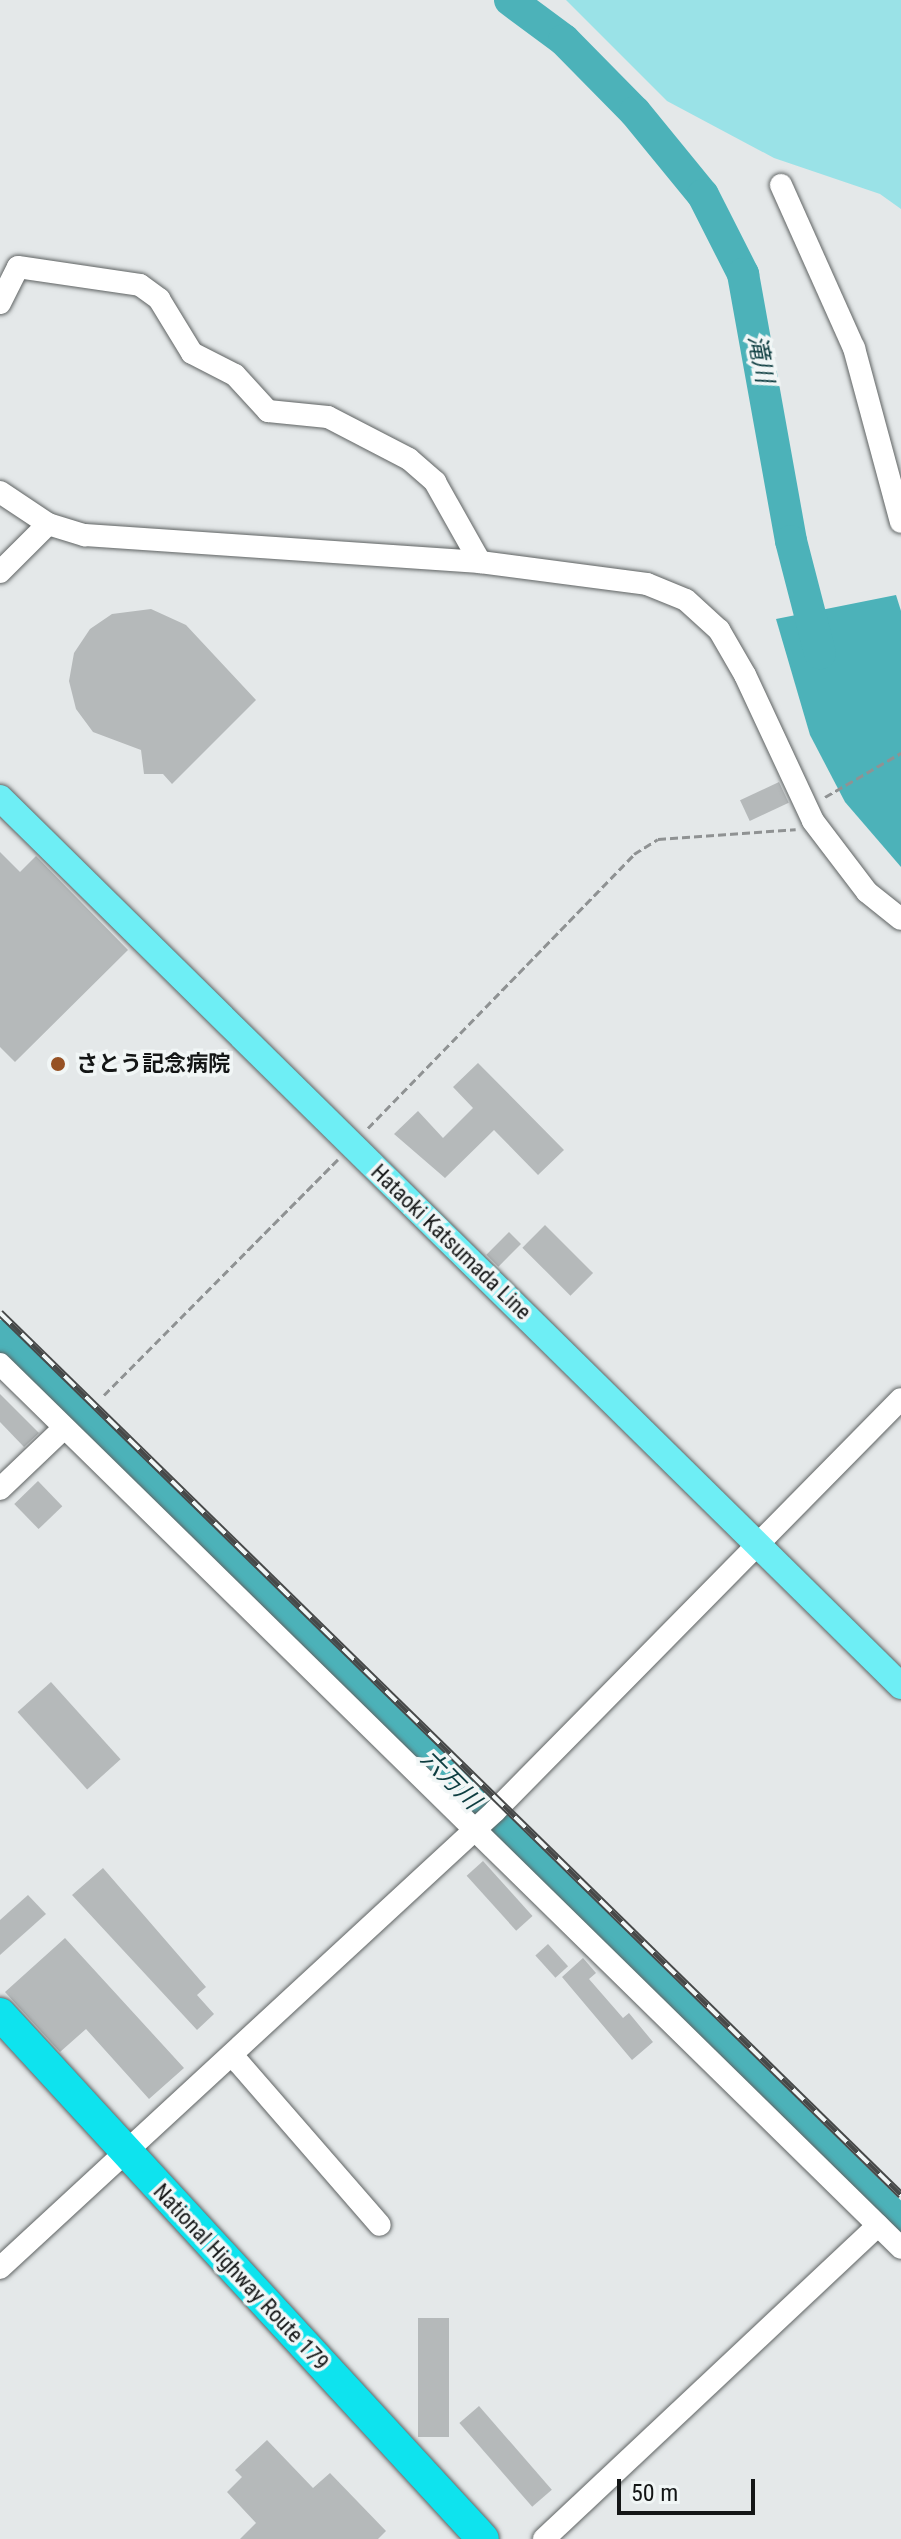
<!DOCTYPE html>
<meta charset="utf-8">
<style>
body{margin:0}
#map{position:relative;width:901px;height:2539px;overflow:hidden;background:#e4e8e9;font-family:"Roboto Condensed","Noto Sans JP",sans-serif}
div>[style]{position:absolute}
[style*='--x']{left:calc(var(--x)*1px);top:calc(var(--y)*1px);width:calc(var(--w)*1px);rotate:calc(var(--a)*1deg)}
.green>*{inset:0;background:#9ae2e7}
.water>*{inset:0;background:#4cb2b9}
.river>*{height:32px;margin:-16px;padding:0 16px;transform-origin:16px;border-radius:16px;background:#4cb2b9}
.building>*{inset:0;background:#b5b9ba;transform-origin:0 0}
.path>*{height:3px;margin-top:-1.5px;transform-origin:0;background:repeating-linear-gradient(90deg,#8f9293 0 8px,transparent 0 12px)}
.roads{filter:drop-shadow(0 0 2px #5f6363) drop-shadow(0 0 2px #5f6363)}
.minor>*{height:22px;margin:-11px;padding:0 11px;transform-origin:11px;border-radius:11px;background:#fff}
.major>*{height:26px;margin:-13px;padding:0 13px;transform-origin:13px;border-radius:13px;background:#6eeef5}
.highway>*{height:32px;margin:-16px;padding:0 16px;transform-origin:16px;border-radius:16px;background:#0ee3ee}
.rail>*{height:8px;margin-top:-4px;transform-origin:0;background:repeating-linear-gradient(90deg,#f1f6f6 0 15px,#474949 0 30px);box-sizing:border-box;border-block:2px solid #474949}
.dots>*{width:22px;height:22px;translate:-50% -50%;box-sizing:border-box;border:4px solid #f1f6f6;border-radius:50%}
span{translate:-50% -50%;white-space:nowrap;text-align:center;line-height:1.15;-webkit-text-stroke:7px #f1f6f6;paint-order:stroke}
.poi-label{font-size:22px;color:#141616;font-weight:700}
.left{translate:0 -50%;text-align:left}
.street-label{font-size:22px;color:#141616}
.water-label{font-size:24px;color:#0d3d40;font-style:italic}
.scale{position:absolute;left:617px;top:2479px;width:138px;height:36px;box-sizing:border-box;border:4px solid #141616;border-top:0;padding-left:10px;font-size:24px;line-height:28px;white-space:nowrap;color:#141616;-webkit-text-stroke:6px #f1f6f6;paint-order:stroke}
</style>
<div id="map">
<div class="green">
<i style="clip-path:polygon(566px 0,901px 0,901px 209px,880px 194px,774px 158px,667px 101px)"></i>
</div>
<div class="water">
<i style="clip-path:polygon(896px 595px,901px 611px,901px 867px,845px 802px,810px 735px,776px 619px)"></i>
</div>
<div class="river">
<i style="--x:510;--y:0;--w:67;--a:36.5"></i>
<i style="--x:564;--y:40;--w:101;--a:45.4"></i>
<i style="--x:635;--y:112;--w:107;--a:50.7"></i>
<i style="--x:703;--y:195;--w:89;--a:63.1"></i>
<i style="--x:743;--y:274;--w:271;--a:79.8"></i>
<i style="--x:791;--y:541;--w:116;--a:75.5"></i>
<i style="--x:0;--y:1336;--w:1264;--a:44.55"></i>
</div>
<div class="building">
<i style="clip-path:polygon(151px 609px,186px 625px,256px 700px,172px 784px,163px 774px,144px 774px,141px 750px,93px 732px,76px 709px,69px 681px,74px 653px,90px 629px,112px 614px)"></i>
<i style="left:779px;top:782px;width:23px;height:43px;rotate:65deg"></i>
<i style="clip-path:polygon(0 852px,20px 872px,36px 856px,128px 950px,15px 1062px,0 1047px)"></i>
<i style="clip-path:polygon(478px 1063px,564px 1150px,538px 1175px,494px 1130px,445px 1178px,394px 1134px,418px 1111px,443px 1138px,473px 1108px,453px 1087px)"></i>
<i style="left:545px;top:1225px;width:68px;height:32px;rotate:45deg"></i>
<i style="left:509px;top:1232px;width:17px;height:32px;rotate:45deg"></i>
<i style="clip-path:polygon(0 1394px,39px 1433px,24px 1447px,0 1422px)"></i>
<i style="left:38px;top:1481px;width:35px;height:33px;rotate:46deg"></i>
<i style="left:51px;top:1682px;width:104px;height:45px;rotate:48deg"></i>
<i style="left:483px;top:1861px;width:74px;height:22px;rotate:48deg"></i>
<i style="clip-path:polygon(103px 1868px,206px 1987px,197px 1995px,214px 2014px,197px 2030px,72px 1895px)"></i>
<i style="clip-path:polygon(28px 1895px,46px 1914px,0 1955px,0 1920px)"></i>
<i style="clip-path:polygon(65px 1938px,184px 2068px,149px 2099px,86px 2029px,60px 2052px,5px 1992px)"></i>
<i style="left:548px;top:1944px;width:30px;height:17px;rotate:48deg"></i>
<i style="clip-path:polygon(583px 1958px,596px 1973px,589px 1979px,623px 2018px,629px 2013px,653px 2042px,632px 2060px,562px 1977px)"></i>
<i style="left:418px;top:2318px;width:31px;height:119px"></i>
<i style="left:479px;top:2406px;width:111px;height:26px;rotate:49deg"></i>
<i style="clip-path:polygon(267px 2440px,313px 2488px,330px 2473px,386px 2531px,378px 2539px,240px 2539px,256px 2523px,227px 2492px,242px 2477px,235px 2470px)"></i>
</div>
<div class="path">
<i style="--x:825;--y:797;--w:88;--a:-30.1"></i>
<i style="--x:368;--y:1128;--w:382;--a:-45.8"></i>
<i style="--x:634;--y:854;--w:28;--a:-32"></i>
<i style="--x:658;--y:839;--w:138;--a:-4.1"></i>
<i style="--x:104;--y:1395;--w:332;--a:-45.2"></i>
</div>
<div class="roads">
<div class="minor">
<i style="--x:781;--y:185;--w:179;--a:65.9"></i>
<i style="--x:854;--y:348;--w:180;--a:74.9"></i>
<i style="--x:0;--y:303;--w:40;--a:-63.4"></i>
<i style="--x:18;--y:267;--w:123;--a:8.4"></i>
<i style="--x:140;--y:285;--w:24;--a:36"></i>
<i style="--x:159;--y:299;--w:63;--a:58.6"></i>
<i style="--x:192;--y:353;--w:48;--a:27.1"></i>
<i style="--x:235;--y:375;--w:49;--a:47.5"></i>
<i style="--x:268;--y:411;--w:60;--a:5.7"></i>
<i style="--x:328;--y:417;--w:91;--a:27.4"></i>
<i style="--x:409;--y:459;--w:35;--a:41"></i>
<i style="--x:435;--y:482;--w:92;--a:60.6"></i>
<i style="--x:0;--y:492;--w:58;--a:33.7"></i>
<i style="--x:48;--y:524;--w:39;--a:17"></i>
<i style="--x:85;--y:535;--w:396;--a:3.9"></i>
<i style="--x:480;--y:562;--w:168;--a:7.5"></i>
<i style="--x:647;--y:584;--w:42;--a:22.3"></i>
<i style="--x:686;--y:600;--w:45;--a:42.3"></i>
<i style="--x:719;--y:630;--w:52;--a:60"></i>
<i style="--x:745;--y:675;--w:161;--a:65"></i>
<i style="--x:813;--y:821;--w:89;--a:52.7"></i>
<i style="--x:867;--y:892;--w:43;--a:38.5"></i>
<i style="--x:0;--y:572;--w:68;--a:-45"></i>
<i style="--x:0;--y:1364;--w:1262;--a:44.45"></i>
<i style="--x:0;--y:1489;--w:88;--a:-43.6"></i>
<i style="--x:232;--y:2055;--w:225;--a:49"></i>
<i style="--x:0;--y:2268;--w:674;--a:-42.71"></i>
<i style="--x:495;--y:1811;--w:578;--a:-45.42"></i>
<i style="--x:544;--y:2539;--w:458;--a:-43.2"></i>
</div>
<div class="major">
<i style="--x:0;--y:798;--w:1265;--a:44.58"></i>
</div>
<div class="highway">
<i style="--x:0;--y:2014;--w:713;--a:47.39"></i>
</div>
</div>
<div class="rail">
<i style="--x:0;--y:1313;--w:1261;--a:44.39"></i>
</div>
<div class="dots">
<i style="left:58px;top:1064px;background:#965124"></i>
</div>
<div class="poi-label">
<span class="left" style="left:76px;top:1064px">さとう記念病院</span>
</div>
<div class="street-label">
<span style="left:451px;top:1242px;rotate:44deg">Hataoki Katsumada Line</span>
<span style="left:241px;top:2277px;rotate:47deg">National Highway Route 179</span>
</div>
<div class="water-label">
<span style="left:760px;top:359px;rotate:79deg">滝川</span>
<span style="left:450px;top:1780px;rotate:45deg">六万川</span>
</div>
<div class="scale">50 m</div>
</div>
